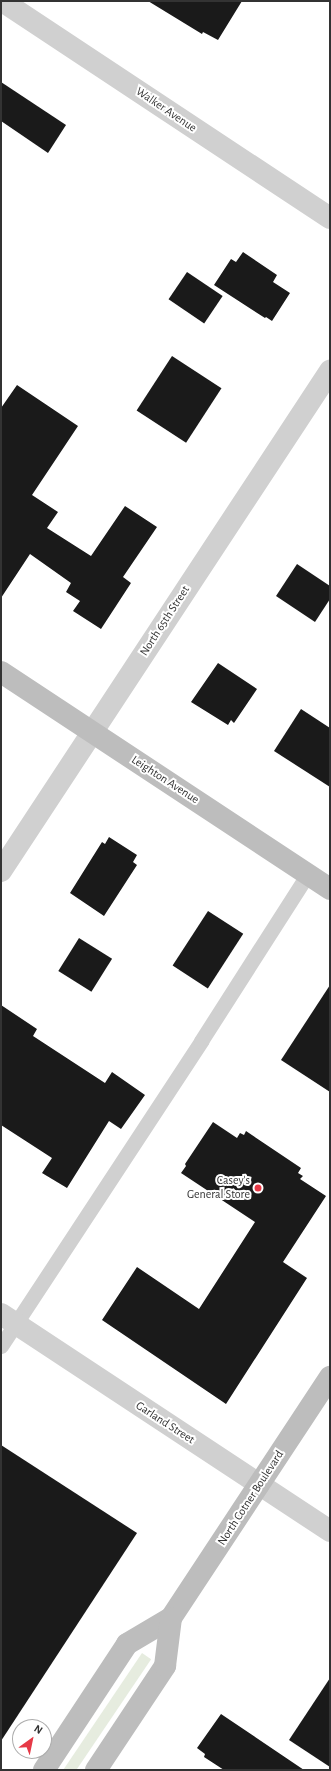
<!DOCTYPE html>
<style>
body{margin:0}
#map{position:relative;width:331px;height:1771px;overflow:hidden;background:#fff;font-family:"Alegreya Sans",sans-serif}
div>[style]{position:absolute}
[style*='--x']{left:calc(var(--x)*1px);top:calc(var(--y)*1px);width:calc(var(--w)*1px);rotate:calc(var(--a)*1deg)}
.green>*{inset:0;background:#e6ecdf;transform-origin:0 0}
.building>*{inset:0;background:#1a1a1a;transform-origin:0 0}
.lane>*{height:15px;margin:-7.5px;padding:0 7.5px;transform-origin:7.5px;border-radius:7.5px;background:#d0d0d0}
.street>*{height:22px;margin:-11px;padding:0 11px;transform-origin:11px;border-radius:11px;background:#d0d0d0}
.secondary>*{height:22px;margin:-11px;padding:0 11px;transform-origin:11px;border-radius:11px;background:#bdbdbd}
.dots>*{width:11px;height:11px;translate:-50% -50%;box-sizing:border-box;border:2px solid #fff;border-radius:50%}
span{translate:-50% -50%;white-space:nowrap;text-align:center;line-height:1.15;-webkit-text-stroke:4px #fff;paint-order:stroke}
.street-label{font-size:12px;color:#333}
.poi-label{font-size:12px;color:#333}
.right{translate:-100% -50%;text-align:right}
.frame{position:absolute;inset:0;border:2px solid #333;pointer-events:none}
.north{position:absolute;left:12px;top:1719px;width:40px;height:40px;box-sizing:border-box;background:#fff;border:1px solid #adadad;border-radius:50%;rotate:33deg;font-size:11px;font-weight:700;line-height:16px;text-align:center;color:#333}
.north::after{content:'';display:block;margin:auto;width:14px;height:18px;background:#e63946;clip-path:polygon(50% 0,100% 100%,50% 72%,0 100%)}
</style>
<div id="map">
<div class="green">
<i style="left:142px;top:1653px;width:11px;height:141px;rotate:34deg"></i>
</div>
<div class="building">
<i style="clip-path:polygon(148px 1px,242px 1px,218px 40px,203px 32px,202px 34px)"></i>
<i style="clip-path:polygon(1px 82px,66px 125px,48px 153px,1px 121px)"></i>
<i style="clip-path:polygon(243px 252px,277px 275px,273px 282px,290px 293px,272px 321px,266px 317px,265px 318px,214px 285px,231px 259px,236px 262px)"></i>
<i style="left:187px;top:272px;width:43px;height:33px;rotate:34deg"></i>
<i style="left:172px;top:356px;width:59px;height:65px;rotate:33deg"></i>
<i style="clip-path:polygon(17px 385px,78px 426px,32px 495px,58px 512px,47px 528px,91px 556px,125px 506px,157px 527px,123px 577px,131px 583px,101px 629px,73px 611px,80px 601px,66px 592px,71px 583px,30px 554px,1px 598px,1px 408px)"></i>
<i style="clip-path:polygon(297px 564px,330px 586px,330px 599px,315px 622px,276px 596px)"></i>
<i style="clip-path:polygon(218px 663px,257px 689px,234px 723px,231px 720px,228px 725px,191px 702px)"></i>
<i style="clip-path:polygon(301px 709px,330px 728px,330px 787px,274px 751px)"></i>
<i style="clip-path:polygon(109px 837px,137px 855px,133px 862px,137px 865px,104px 916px,70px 893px,102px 842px,105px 844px)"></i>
<i style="left:208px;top:911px;width:42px;height:65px;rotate:33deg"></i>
<i style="left:79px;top:938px;width:39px;height:39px;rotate:32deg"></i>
<i style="clip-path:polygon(330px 985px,330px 1092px,281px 1060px)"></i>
<i style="clip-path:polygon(1px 1005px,37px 1029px,33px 1036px,105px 1083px,112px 1072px,145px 1095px,121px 1129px,109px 1121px,67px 1188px,42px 1173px,52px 1158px,1px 1125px)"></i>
<i style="clip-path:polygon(213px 1122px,237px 1138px,240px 1133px,244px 1135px,246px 1131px,301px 1168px,298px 1173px,303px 1176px,300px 1179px,326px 1196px,283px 1262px,307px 1278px,226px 1404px,102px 1320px,137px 1267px,199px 1309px,255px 1222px,181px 1173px,186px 1166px,185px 1164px)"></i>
<i style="clip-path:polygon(1px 1445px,137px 1533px,1px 1741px)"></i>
<i style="clip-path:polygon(330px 1678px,330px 1767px,289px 1740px)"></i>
<i style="clip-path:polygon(221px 1714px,304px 1770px,224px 1770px,204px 1757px,205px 1754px,197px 1748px)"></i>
</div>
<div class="lane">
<i style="--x:1;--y:1346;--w:365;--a:-56.7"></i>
<i style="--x:201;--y:1041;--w:198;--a:-57.4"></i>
</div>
<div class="street">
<i style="--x:2;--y:1;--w:393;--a:33.5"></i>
<i style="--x:1;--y:871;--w:599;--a:-56.66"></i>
<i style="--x:1;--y:1314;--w:394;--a:33.4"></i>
</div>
<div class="secondary">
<i style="--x:1;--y:672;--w:394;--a:33.4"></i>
<i style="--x:44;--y:1770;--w:151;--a:-56.6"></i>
<i style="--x:127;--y:1644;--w:51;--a:-30.6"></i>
<i style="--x:171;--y:1618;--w:289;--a:-56.6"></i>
<i style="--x:96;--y:1770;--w:125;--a:-56.4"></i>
<i style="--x:165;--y:1666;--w:48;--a:-82.9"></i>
</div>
<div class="dots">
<i style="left:258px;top:1188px;background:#e63946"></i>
</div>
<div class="street-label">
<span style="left:166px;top:110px;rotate:34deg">Walker Avenue</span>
<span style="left:165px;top:621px;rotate:-57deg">North 65th Street</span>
<span style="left:165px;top:780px;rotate:33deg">Leighton Avenue</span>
<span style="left:165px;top:1423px;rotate:33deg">Garland Street</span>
<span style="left:251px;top:1498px;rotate:-57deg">North Cotner Boulevard</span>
</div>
<div class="poi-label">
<span class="right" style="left:250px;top:1188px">Casey's<br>General Store</span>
</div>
<div class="frame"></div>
<div class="north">N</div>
</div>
